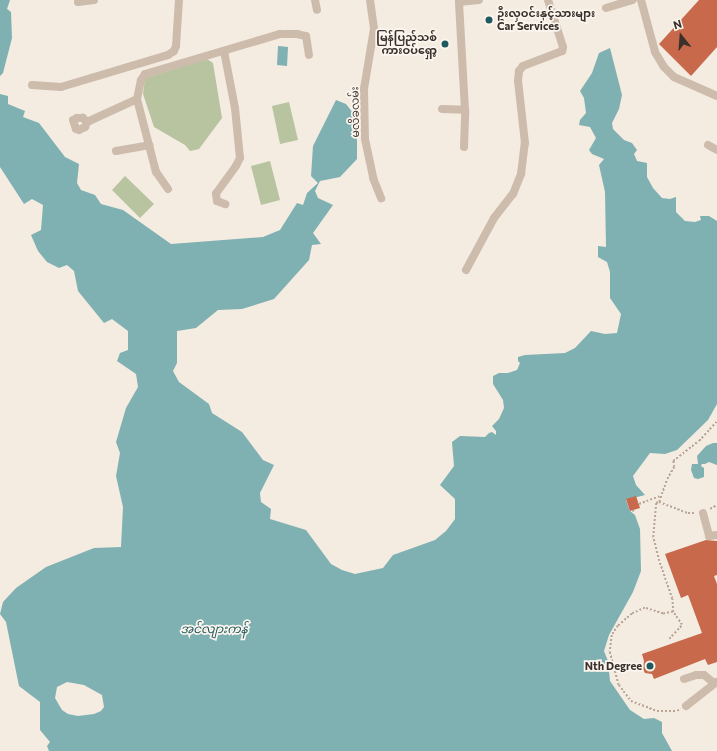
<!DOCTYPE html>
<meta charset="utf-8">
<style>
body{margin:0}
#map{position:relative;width:717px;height:751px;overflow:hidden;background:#f4ebe1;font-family:Commissioner,"Noto Sans Myanmar",sans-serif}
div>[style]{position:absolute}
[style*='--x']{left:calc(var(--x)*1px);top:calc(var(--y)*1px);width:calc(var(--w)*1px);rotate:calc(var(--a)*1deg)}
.green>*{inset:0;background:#b8c4a0}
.water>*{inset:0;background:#7fb0b2}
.building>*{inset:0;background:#c8694b}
.path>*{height:1.5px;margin-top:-0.75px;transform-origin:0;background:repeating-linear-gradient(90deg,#b9a596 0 2px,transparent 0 4px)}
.minor>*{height:8px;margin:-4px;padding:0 4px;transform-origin:4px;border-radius:4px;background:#cdbbac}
.dots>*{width:11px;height:11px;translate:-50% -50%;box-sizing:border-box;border:2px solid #fbf5ee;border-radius:50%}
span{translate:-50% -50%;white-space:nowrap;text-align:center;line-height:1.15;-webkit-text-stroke:3.5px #fbf5ee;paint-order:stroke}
.poi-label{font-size:11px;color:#3b302b;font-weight:700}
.left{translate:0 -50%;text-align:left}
.right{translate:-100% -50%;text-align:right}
.street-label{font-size:11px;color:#3b302b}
.water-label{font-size:12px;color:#1f5a5e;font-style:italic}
.north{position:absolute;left:661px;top:16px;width:40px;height:40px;-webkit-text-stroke:3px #fbf5ee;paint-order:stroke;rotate:343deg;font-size:11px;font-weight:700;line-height:16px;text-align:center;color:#3b302b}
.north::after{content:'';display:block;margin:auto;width:14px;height:18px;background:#3b302b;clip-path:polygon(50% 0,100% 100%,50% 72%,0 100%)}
</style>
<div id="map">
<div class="green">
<div style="clip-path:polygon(207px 59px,213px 63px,222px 118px,199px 149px,190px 151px,185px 145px,154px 127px,143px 94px,145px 78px)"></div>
<div style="clip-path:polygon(289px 102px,298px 140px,280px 144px,272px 106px)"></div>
<div style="clip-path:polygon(270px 161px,280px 200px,261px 205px,251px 166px)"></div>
<div style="clip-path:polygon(125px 176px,154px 204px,140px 218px,112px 190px)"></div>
</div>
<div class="water">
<div style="clip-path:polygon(0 0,10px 0,7px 9px,11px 12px,12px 38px,3px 73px,0 76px)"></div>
<div style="clip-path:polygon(278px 46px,288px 47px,287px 66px,277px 65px)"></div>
<div style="clip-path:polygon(evenodd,610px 48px,622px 95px,619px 109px,612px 123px,613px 129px,624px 140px,632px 143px,637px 150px,634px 154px,637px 161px,647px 163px,647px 177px,653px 188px,662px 198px,670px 199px,676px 197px,676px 212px,685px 221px,695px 222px,701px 220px,700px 216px,709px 216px,717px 221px,717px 404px,708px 420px,677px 450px,665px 454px,650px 453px,633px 476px,636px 485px,645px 495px,626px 500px,630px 511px,635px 515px,640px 529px,641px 571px,633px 592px,609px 635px,604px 651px,608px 661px,610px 681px,630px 710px,644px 719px,654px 718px,662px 722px,662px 733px,672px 751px,49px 751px,47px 746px,50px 742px,40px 730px,40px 702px,19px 686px,6px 622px,0 614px,3px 602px,16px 588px,46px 567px,94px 548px,121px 547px,123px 507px,116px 476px,120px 453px,116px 442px,126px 408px,138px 387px,136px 374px,117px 361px,120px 353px,128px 350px,128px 331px,112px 319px,104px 323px,78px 291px,74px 271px,67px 265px,59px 268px,47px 262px,38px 251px,31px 235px,41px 230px,43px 205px,32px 199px,24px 204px,0 167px,0 94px,8px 96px,8px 104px,25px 111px,23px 117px,39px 123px,65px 157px,79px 164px,77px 183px,81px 190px,95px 195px,101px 204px,123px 210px,171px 244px,263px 237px,280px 230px,297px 203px,303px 205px,307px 193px,318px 183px,311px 176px,313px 146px,336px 100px,346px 104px,357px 118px,357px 159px,340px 177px,320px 181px,315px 191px,318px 198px,333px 205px,313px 233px,321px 244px,312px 245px,309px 260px,274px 299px,242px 309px,218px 310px,196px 328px,177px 331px,177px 363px,173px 371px,179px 382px,209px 404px,212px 413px,242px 432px,263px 460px,274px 465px,260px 493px,261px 502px,271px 509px,270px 519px,306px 530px,331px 564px,342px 570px,355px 574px,383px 568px,393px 555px,435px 540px,446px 531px,455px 519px,455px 499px,440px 485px,454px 466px,452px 442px,460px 436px,485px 437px,489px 433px,492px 432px,496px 435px,496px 431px,492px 426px,499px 419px,504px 408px,503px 400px,493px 384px,493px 376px,499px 373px,508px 373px,517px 370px,520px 363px,518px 361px,518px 357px,525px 355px,565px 353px,575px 348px,591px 331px,605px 334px,617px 333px,621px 314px,610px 298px,610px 272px,607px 262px,598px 257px,598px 246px,606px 247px,605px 192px,599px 165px,604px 159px,592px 154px,589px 150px,596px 138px,590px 127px,579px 125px,580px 120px,586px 113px,584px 98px,580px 91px,592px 73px,599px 53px,610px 48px,67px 682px,84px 685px,102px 695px,104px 707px,101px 711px,94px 714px,78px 716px,68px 714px,62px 710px,55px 698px,57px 687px,67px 682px)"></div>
<div style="clip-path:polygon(713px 443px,717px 443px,717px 465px,709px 462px,705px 464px,702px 464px,701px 466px,704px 468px,704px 477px,698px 479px,694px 478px,691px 470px,692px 464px,698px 464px,697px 456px,706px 446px)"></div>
</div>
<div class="building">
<div style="clip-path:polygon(699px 0,717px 0,717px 47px,691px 76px,659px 44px)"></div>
<div style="clip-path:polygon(636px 496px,640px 508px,630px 511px,626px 499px)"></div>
<div style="clip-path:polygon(706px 540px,717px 541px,717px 575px,714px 576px,717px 584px,717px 662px,708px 665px,705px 659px,654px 679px,652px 674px,645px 673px,643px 669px,644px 661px,642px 654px,702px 633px,688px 595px,681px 598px,665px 554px)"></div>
</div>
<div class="path">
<div style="--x:659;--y:502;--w:24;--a:-71"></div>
<div style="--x:667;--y:479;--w:14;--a:-60"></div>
<div style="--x:674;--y:467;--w:6;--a:-99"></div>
<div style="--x:673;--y:461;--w:33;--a:-38"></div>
<div style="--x:699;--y:441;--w:27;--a:-48"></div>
<div style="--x:639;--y:504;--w:22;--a:-21"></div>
<div style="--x:710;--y:509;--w:8;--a:-30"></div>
<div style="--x:633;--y:510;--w:2;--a:63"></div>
<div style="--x:673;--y:612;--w:13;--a:-94"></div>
<div style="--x:672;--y:599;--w:40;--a:-108.9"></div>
<div style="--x:659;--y:561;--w:25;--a:-104"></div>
<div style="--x:653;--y:537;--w:34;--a:-85"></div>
<div style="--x:656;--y:503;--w:3;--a:-18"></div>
<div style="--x:659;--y:502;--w:31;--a:21"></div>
<div style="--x:688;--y:513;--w:7;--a:0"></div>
<div style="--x:669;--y:639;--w:19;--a:-47"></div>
<div style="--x:682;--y:625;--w:16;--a:-125"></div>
<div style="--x:673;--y:612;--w:10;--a:169"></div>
<div style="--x:663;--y:614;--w:19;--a:-162"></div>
<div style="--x:645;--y:608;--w:14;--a:155"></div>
<div style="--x:632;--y:614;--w:18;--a:139"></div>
<div style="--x:618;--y:626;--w:11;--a:124"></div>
<div style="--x:612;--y:635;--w:17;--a:97"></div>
<div style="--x:610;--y:652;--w:34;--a:75"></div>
<div style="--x:619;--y:685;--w:20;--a:53"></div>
<div style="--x:631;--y:701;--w:28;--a:21"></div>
<div style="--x:657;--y:711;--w:20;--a:0"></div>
<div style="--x:677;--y:711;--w:4;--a:-34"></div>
</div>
<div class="minor">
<div style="--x:315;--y:0;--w:10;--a:79"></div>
<div style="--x:370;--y:0;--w:29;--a:82"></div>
<div style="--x:374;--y:29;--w:61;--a:99.5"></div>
<div style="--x:364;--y:89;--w:50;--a:88.9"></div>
<div style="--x:365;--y:139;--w:40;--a:78"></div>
<div style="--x:373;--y:178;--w:22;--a:68"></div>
<div style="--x:641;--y:0;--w:54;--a:74.9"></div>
<div style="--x:655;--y:52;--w:17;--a:59"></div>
<div style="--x:664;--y:67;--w:14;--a:45"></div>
<div style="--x:674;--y:77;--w:47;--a:23.8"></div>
<div style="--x:78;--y:2;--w:16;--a:-7"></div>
<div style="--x:606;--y:8;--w:28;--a:-17"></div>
<div style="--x:224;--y:51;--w:58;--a:79.1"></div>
<div style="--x:235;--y:108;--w:50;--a:84.3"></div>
<div style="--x:240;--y:158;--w:9;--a:117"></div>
<div style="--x:236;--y:166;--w:34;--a:126"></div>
<div style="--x:216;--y:194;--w:7;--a:82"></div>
<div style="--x:217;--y:201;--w:9;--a:21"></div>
<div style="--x:32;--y:85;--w:29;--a:4"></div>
<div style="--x:61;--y:87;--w:112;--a:-16.7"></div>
<div style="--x:168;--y:55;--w:7;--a:-34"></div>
<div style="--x:174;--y:51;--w:5;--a:-68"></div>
<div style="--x:176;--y:46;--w:46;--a:-86.3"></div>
<div style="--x:442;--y:109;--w:23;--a:2"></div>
<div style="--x:87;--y:122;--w:6;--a:-135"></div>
<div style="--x:83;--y:118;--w:6;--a:180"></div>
<div style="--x:77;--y:118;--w:4;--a:153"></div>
<div style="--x:73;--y:120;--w:9;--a:72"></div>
<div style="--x:76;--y:129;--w:3;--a:18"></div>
<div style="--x:79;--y:130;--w:7;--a:-27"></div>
<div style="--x:85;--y:127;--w:5;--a:-68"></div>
<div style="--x:87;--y:122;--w:55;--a:-24.7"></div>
<div style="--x:708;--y:145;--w:10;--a:29"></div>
<div style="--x:464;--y:147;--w:37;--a:-88"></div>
<div style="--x:465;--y:110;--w:108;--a:-93.2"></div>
<div style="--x:459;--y:2;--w:20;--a:-6"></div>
<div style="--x:116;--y:151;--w:34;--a:-10"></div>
<div style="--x:168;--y:189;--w:21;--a:-125"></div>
<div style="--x:156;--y:172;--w:75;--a:-104.6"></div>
<div style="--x:137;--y:99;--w:19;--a:-78"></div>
<div style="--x:141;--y:80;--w:7;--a:-56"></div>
<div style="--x:145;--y:74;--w:141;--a:-16.5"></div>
<div style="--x:280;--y:34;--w:17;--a:0"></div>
<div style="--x:297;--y:34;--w:9;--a:13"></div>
<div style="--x:306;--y:36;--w:19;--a:81"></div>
<div style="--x:466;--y:270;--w:59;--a:-61.7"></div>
<div style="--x:494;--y:218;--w:31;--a:-52"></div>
<div style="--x:513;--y:194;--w:22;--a:-68"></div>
<div style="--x:521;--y:174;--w:31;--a:-83"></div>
<div style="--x:525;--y:143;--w:62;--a:-96.4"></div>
<div style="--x:518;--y:81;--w:10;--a:-84"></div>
<div style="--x:519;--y:71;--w:6;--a:-51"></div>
<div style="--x:523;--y:66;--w:42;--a:-21"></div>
<div style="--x:562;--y:51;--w:4;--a:-76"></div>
<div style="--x:563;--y:47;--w:49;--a:-107.7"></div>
<div style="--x:703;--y:513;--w:24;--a:75"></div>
<div style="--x:709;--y:536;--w:8;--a:-7"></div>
<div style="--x:684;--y:679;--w:13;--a:-18"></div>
<div style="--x:696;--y:675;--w:8;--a:0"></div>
<div style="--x:704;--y:675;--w:13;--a:39"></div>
<div style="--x:686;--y:706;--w:39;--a:-38"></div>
</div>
<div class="dots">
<div style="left:489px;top:20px;background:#1f5a5e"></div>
<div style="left:445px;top:44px;background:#1f5a5e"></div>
<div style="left:650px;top:666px;background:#1f5a5e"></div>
</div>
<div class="poi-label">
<span class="left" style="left:497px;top:20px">ဦးလှဝင်းနှင့်သားများ<br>Car Services</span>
<span class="right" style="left:437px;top:44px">မြန်ပြည်သစ်<br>ကားဝပ်ရှော့</span>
<span class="right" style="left:642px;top:666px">Nth Degree</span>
</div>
<div class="street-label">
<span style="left:355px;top:112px;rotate:-91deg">မလိခလမ်း</span>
</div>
<div class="water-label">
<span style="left:214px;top:629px">အင်လျားကန်</span>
</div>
<div class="north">N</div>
</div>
